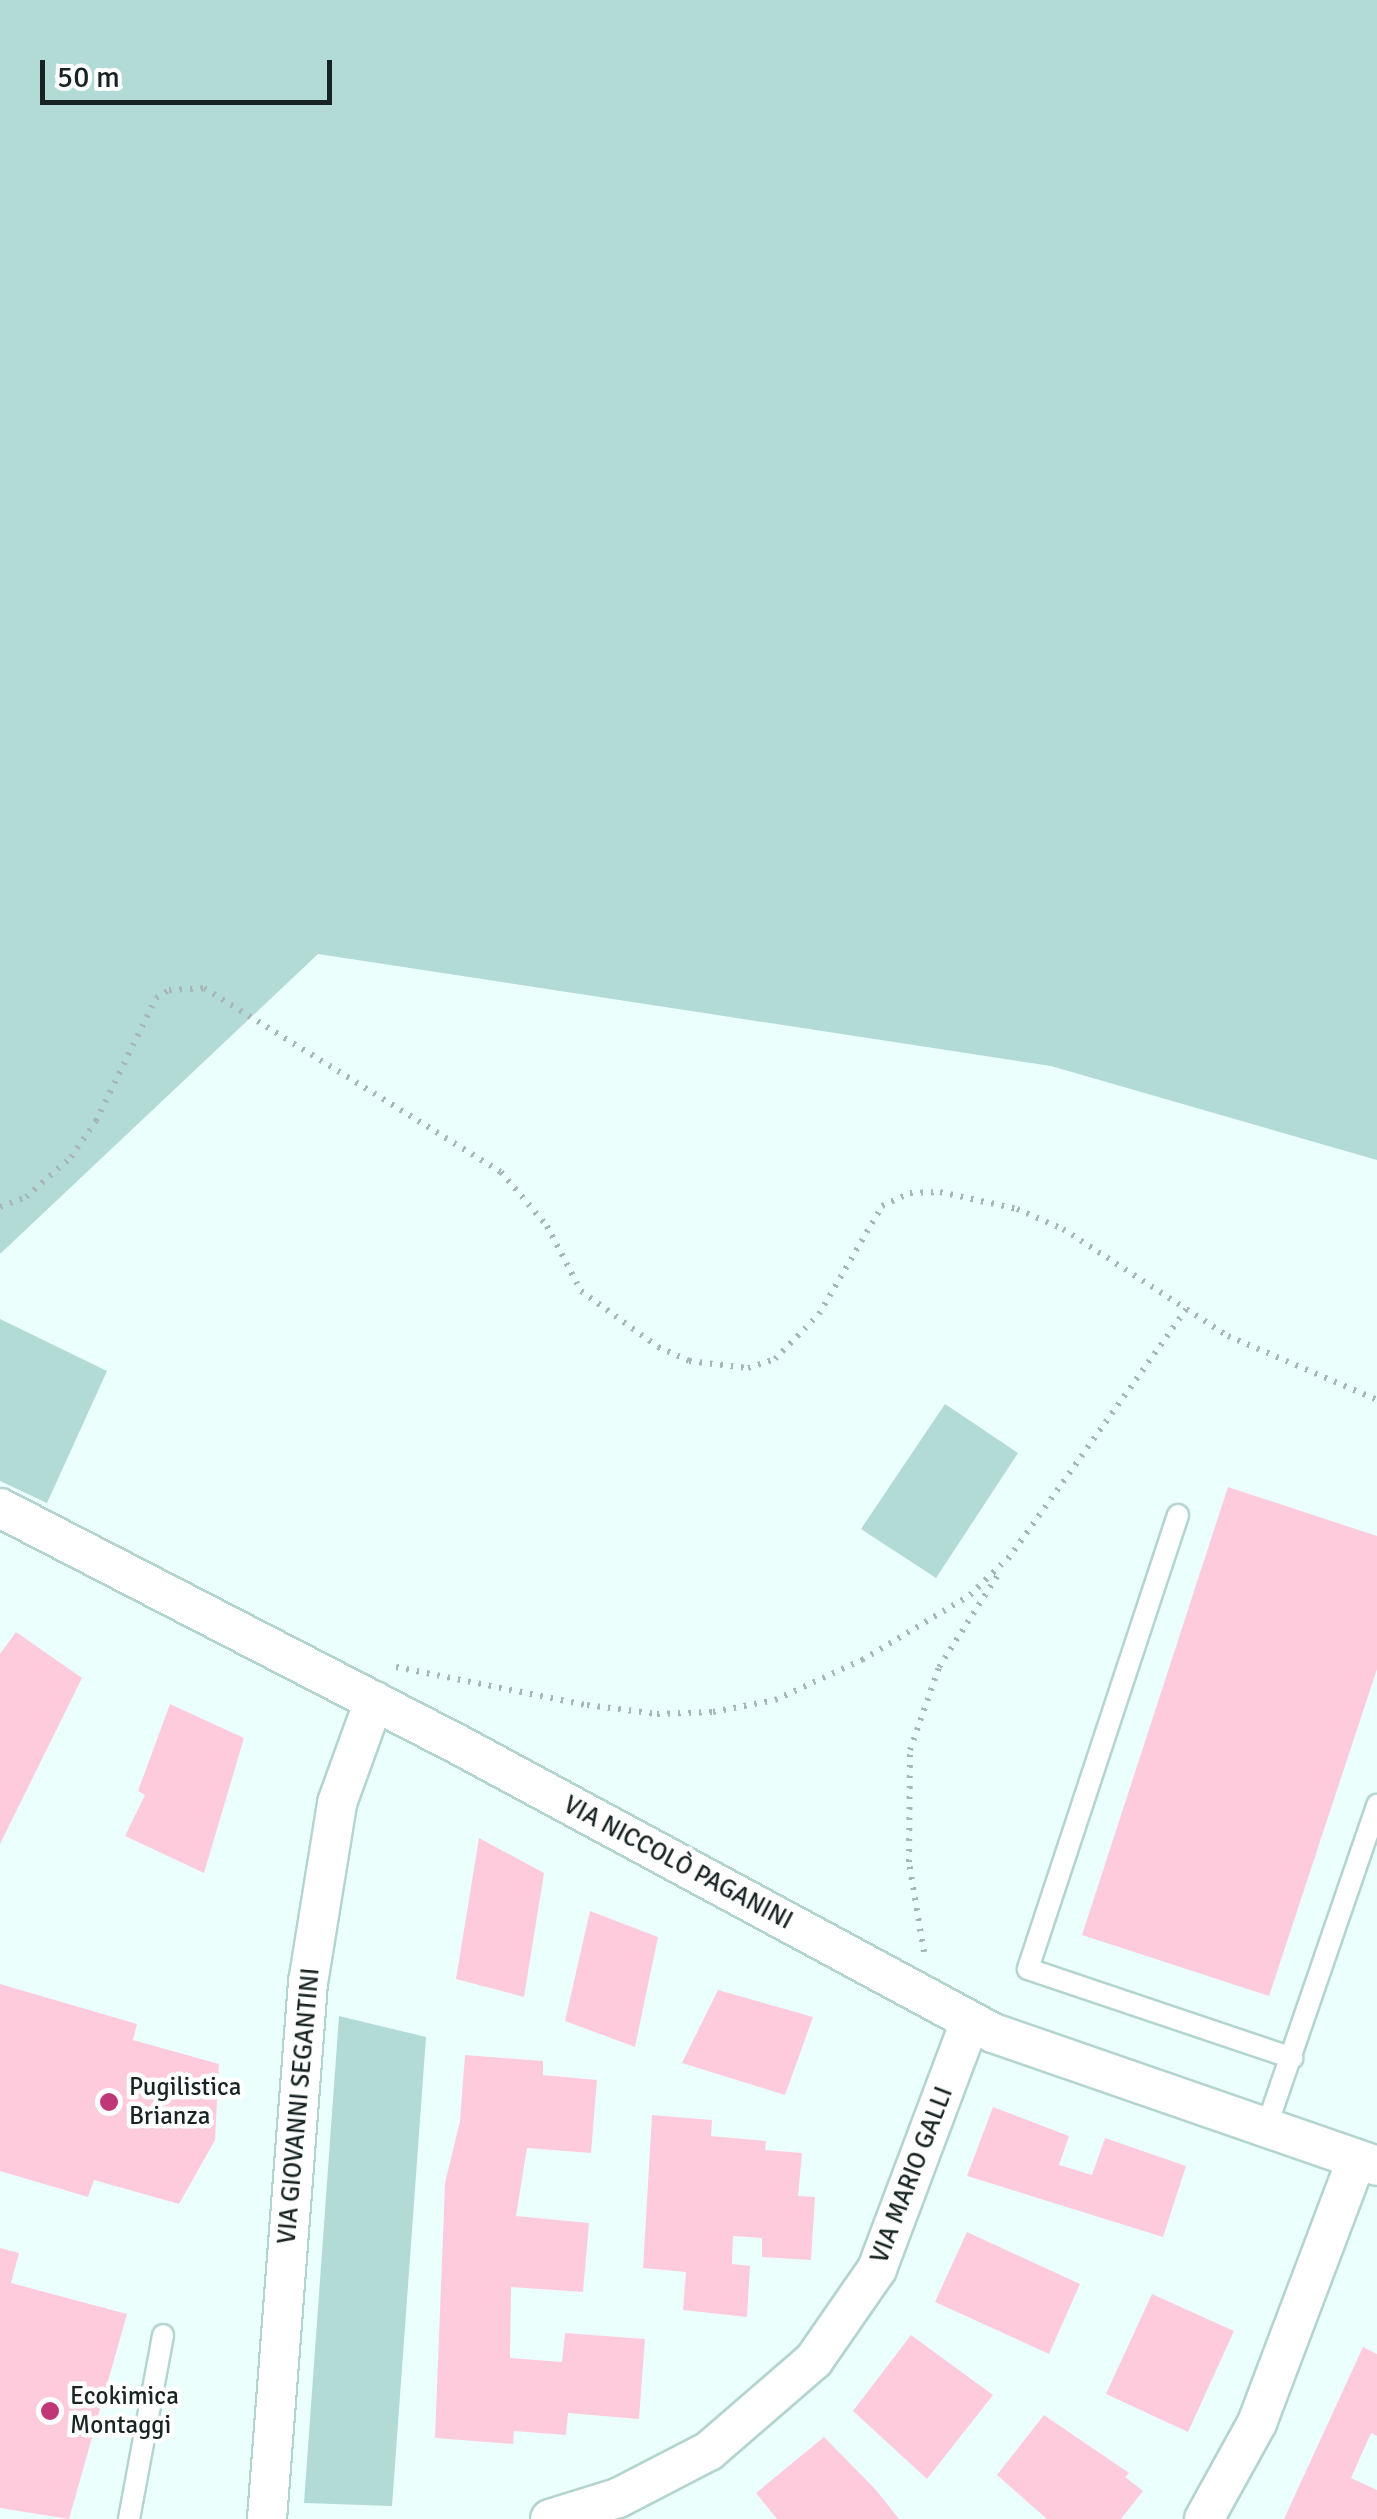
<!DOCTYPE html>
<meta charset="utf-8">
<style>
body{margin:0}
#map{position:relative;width:1377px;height:2519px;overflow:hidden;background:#ebfffc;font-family:Signika,sans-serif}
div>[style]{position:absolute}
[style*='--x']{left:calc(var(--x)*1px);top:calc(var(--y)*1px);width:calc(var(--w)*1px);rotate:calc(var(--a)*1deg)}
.green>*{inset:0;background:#b2dbd6}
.building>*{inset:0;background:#fecbdc}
.path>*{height:6px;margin-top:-3px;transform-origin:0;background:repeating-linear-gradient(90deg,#a6b7b5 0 2.5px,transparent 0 10.5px)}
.roads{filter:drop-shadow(2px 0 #b4d4d0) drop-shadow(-2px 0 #b4d4d0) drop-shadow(0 2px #b4d4d0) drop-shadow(0 -2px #b4d4d0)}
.lane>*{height:20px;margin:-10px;padding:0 10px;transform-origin:10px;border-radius:10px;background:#fff}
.street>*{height:38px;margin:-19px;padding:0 19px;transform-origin:19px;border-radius:19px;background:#fff}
.dots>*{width:28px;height:28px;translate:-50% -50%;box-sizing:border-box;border:5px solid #fff;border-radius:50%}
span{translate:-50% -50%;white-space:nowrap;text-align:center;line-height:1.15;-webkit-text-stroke:9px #fff;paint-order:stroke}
.street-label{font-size:25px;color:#182423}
.poi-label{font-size:25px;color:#182423}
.left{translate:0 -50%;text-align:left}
.scale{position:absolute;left:40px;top:60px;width:292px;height:45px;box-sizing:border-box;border:5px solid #182423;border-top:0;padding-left:12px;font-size:30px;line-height:35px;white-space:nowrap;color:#182423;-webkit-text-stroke:8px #fff;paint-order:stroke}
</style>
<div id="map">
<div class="green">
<div style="clip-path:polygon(0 0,1377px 0,1377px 1160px,1051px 1066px,318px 954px,0 1254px)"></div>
<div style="clip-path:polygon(0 1319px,107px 1371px,47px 1503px,0 1481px)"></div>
<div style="clip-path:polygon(945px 1404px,1018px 1453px,936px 1578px,861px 1529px)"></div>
<div style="clip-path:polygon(339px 2016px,426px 2037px,392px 2506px,304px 2503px)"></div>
</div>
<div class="building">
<div style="clip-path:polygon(1228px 1487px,1377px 1536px,1377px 1669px,1269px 1996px,1082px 1935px)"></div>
<div style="clip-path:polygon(16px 1632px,82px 1678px,0 1844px,0 1654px)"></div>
<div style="clip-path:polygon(170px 1704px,244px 1738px,204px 1873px,125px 1836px,145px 1795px,138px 1791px)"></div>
<div style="clip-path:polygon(479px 1838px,544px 1873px,524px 1997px,456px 1979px)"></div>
<div style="clip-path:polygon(590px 1911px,658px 1937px,635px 2047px,565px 2021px)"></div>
<div style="clip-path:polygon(0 1984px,137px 2024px,133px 2040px,219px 2064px,215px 2140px,179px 2204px,94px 2180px,88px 2197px,0 2171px)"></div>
<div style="clip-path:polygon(718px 1990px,813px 2017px,785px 2095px,682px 2063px)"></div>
<div style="clip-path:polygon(465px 2055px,543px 2061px,543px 2075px,597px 2080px,591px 2153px,527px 2148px,516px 2216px,589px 2223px,583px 2292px,511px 2287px,510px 2358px,562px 2362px,565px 2333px,645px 2339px,639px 2419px,568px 2413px,566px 2435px,514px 2431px,513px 2444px,435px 2438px,445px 2183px,460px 2121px)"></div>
<div style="clip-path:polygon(993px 2107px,1069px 2136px,1059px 2165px,1092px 2175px,1105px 2138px,1186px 2166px,1163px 2237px,967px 2176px)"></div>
<div style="clip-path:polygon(652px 2115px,712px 2120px,711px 2136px,766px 2141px,765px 2150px,802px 2153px,798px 2196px,815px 2197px,811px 2260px,762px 2257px,762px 2238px,733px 2236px,732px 2264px,750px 2266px,747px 2317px,683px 2310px,686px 2272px,643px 2268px)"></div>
<div style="clip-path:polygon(967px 2232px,1080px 2284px,1049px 2354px,935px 2302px)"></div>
<div style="clip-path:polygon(0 2248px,19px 2253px,11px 2283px,127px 2314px,69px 2519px,0 2508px)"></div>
<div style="clip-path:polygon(1152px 2294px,1234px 2331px,1188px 2432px,1106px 2394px)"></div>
<div style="clip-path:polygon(911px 2335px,993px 2395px,927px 2479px,853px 2411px)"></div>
<div style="clip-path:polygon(1363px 2347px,1377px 2354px,1377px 2436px,1371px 2433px,1351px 2478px,1377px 2490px,1377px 2519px,1284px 2519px)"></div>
<div style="clip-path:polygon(1044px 2415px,1129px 2473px,1125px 2477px,1143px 2491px,1121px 2519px,1047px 2519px,997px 2475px)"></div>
<div style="clip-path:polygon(824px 2437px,876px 2490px,899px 2519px,777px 2519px,756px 2493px)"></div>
</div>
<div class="path">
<div style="--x:0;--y:1207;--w:28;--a:-21"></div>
<div style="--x:26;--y:1197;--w:60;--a:-41.6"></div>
<div style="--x:71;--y:1157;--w:44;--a:-55.2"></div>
<div style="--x:96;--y:1121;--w:137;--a:-64"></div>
<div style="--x:156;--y:998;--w:15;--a:-32"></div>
<div style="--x:169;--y:990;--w:35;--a:-3"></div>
<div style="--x:204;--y:988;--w:349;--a:31.8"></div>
<div style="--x:501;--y:1172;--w:71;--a:49.6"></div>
<div style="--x:547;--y:1226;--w:73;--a:62.4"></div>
<div style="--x:581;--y:1291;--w:95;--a:36"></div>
<div style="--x:658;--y:1347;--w:34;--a:24"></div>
<div style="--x:689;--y:1361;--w:59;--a:6.8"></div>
<div style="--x:748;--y:1368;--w:28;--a:-18"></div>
<div style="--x:775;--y:1359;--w:63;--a:-45.6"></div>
<div style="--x:819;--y:1314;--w:125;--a:-59.7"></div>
<div style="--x:882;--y:1206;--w:31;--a:-25"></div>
<div style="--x:910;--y:1193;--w:30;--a:-2"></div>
<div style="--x:940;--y:1192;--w:79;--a:12.4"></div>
<div style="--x:1017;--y:1209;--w:50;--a:23.5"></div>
<div style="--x:1063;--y:1229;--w:197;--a:33"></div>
<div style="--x:1228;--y:1336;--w:162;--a:23.2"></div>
<div style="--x:1008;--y:1559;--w:308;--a:-54.5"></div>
<div style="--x:396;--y:1667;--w:195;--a:11.3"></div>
<div style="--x:587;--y:1705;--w:71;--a:7.3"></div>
<div style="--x:657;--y:1714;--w:56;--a:-2"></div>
<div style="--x:713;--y:1712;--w:63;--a:-11"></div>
<div style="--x:775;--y:1700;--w:96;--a:-24.7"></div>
<div style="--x:862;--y:1660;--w:126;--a:-31"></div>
<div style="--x:970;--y:1595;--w:56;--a:-44.3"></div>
<div style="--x:924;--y:1952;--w:91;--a:-99.5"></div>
<div style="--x:909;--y:1862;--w:112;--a:-89.5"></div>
<div style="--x:910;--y:1750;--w:88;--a:-70.7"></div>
<div style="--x:939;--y:1667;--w:115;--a:-57.4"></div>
</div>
<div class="roads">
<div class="lane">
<div style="--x:1178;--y:1515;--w:478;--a:108.3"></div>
<div style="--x:1028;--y:1969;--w:279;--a:18.6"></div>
<div style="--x:1266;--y:2128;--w:342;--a:-71"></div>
<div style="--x:129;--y:2519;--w:187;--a:-79.5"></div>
</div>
<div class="street">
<div style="--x:0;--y:1508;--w:517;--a:27.31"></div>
<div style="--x:459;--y:1745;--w:607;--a:28.34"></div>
<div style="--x:993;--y:2033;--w:406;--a:19.1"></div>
<div style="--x:267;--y:2519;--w:538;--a:-85.63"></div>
<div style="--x:308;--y:1983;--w:182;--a:-80.8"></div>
<div style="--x:337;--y:1803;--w:109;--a:-70.1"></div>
<div style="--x:550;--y:2519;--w:71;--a:-17.2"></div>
<div style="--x:618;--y:2498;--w:102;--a:-27.3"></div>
<div style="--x:709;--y:2451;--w:139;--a:-40.9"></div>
<div style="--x:814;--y:2360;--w:111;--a:-55.3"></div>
<div style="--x:877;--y:2269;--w:264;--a:-69.4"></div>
<div style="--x:1204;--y:2519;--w:110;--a:-61.1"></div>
<div style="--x:1257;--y:2423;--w:282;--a:-69.3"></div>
</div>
</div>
<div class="dots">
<div style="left:109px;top:2102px;background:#bf3776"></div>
<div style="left:50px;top:2411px;background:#bf3776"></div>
</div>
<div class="street-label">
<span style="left:678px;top:1863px;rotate:28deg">VIA NICCOLÒ PAGANINI</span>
<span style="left:299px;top:2106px;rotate:-85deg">VIA GIOVANNI SEGANTINI</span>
<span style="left:912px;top:2175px;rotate:-69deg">VIA MARIO GALLI</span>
</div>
<div class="poi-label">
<span class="left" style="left:129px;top:2102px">Pugilistica<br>Brianza</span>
<span class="left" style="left:70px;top:2411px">Ecokimica<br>Montaggi</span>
</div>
<div class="scale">50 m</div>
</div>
